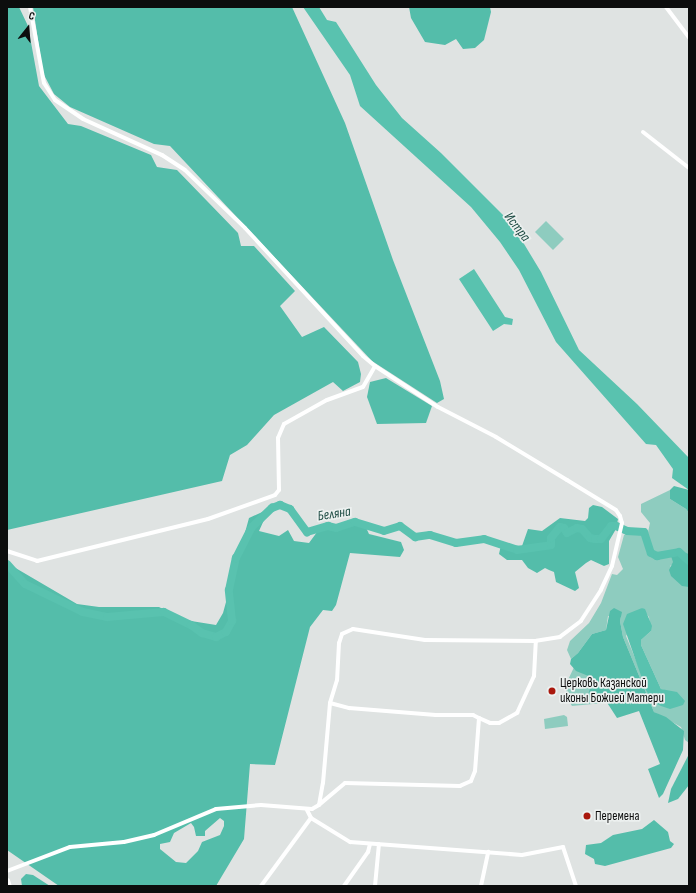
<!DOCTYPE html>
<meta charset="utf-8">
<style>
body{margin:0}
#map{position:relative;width:696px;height:893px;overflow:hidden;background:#dfe3e2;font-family:"Sofia Sans Condensed",sans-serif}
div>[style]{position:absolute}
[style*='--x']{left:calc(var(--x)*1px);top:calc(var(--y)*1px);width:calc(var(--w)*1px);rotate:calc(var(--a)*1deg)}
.green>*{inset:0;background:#8eccbf}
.forest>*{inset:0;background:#54bdaa}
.water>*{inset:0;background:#59c2af}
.river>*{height:8px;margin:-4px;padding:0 4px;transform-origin:4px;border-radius:4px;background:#59c2af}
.minor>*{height:4px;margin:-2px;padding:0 2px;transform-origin:2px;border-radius:2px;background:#fff}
.tertiary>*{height:5px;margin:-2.5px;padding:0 2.5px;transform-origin:2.5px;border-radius:2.5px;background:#fff}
.dots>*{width:11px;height:11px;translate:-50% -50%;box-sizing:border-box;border:2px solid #ecf0ef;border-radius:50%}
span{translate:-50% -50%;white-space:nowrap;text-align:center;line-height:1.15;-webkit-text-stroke:3.5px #ecf0ef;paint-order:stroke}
.poi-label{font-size:13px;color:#0c0d0d}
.left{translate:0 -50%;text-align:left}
.water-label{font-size:14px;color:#1d4b43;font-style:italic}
.frame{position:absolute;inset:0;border:8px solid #0c0d0d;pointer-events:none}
.north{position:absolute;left:8px;top:8px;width:40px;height:40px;-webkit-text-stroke:3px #ecf0ef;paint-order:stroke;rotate:17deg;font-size:11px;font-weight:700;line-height:16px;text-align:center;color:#0c0d0d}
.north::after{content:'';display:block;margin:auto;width:14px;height:18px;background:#0c0d0d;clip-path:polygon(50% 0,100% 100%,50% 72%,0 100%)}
</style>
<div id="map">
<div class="green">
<div style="clip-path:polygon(546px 221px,564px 239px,553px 250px,535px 232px)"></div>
<div style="clip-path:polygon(evenodd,670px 490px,670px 499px,686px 509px,689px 513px,689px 554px,670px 566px,689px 587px,689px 743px,685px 740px,681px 727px,654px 712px,623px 637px,620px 621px,621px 616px,608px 616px,606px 630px,592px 634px,578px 653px,571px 659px,567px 650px,570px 641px,589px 623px,601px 603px,612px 574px,617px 575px,623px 569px,618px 557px,624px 535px,644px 535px,648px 532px,650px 523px,641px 512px,641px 504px,670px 490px,642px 608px,649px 617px,651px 631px,641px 640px,641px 645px,661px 689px,673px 693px,653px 702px,626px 636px,642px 608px)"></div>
<div style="clip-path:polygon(577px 661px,615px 699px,602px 700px,603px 703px,572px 706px,566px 697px,566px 684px)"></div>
<div style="clip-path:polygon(564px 715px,567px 717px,568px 726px,545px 729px,544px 719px)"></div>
</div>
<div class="forest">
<div style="clip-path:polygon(7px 7px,19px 7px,28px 26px,39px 86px,68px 124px,81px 126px,151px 155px,157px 167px,177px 170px,238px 233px,241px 246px,254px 246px,295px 291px,280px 306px,302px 337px,324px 327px,358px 362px,361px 374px,360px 382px,343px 391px,333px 382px,274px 415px,247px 445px,230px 455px,222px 481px,7px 530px)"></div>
<div style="clip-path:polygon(33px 7px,292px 7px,345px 123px,393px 260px,440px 381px,444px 399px,437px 403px,372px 361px,170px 146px,154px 144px,70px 107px,54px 94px,43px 73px)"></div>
<div style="clip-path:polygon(409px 7px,490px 7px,491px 12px,484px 40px,475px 48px,463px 49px,456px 39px,445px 45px,425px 42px,411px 18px)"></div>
<div style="clip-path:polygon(386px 378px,432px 406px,426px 423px,377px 424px,367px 397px,370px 382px)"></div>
<div style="clip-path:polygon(674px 486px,689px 490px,689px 513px,686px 509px,670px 499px,670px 490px)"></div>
<div style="clip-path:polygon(593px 505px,602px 507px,618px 519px,616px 529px,609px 541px,609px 564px,604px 566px,591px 560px,586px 563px,575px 572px,579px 588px,575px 591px,556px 582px,554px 572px,549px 570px,545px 568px,537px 573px,528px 568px,522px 560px,507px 560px,499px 554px,501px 545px,522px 546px,528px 529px,542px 531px,560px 518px,585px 521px,588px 518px,589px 508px)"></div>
<div style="clip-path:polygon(evenodd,269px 509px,259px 531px,279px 536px,288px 530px,294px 541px,309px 543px,320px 528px,363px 521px,369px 534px,401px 542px,404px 550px,400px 557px,350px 553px,336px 605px,332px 611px,323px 610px,310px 627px,275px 765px,250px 764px,244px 839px,216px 886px,59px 886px,7px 850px,7px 563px,77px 604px,99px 607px,159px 607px,185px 620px,216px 625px,223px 613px,249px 518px,269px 509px,220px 818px,224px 821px,224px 826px,220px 835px,202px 842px,198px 851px,186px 863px,176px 862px,160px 849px,160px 844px,170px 842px,174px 833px,191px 823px,194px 827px,196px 836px,205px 836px,205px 831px,220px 818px)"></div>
<div style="clip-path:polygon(673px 550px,689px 554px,689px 587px,682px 586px,671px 576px,669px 570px,673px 562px,670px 553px)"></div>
<div style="clip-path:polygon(614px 608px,622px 612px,620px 621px,623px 637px,654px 712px,666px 717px,684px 731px,683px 750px,663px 794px,659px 798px,648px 769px,660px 764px,639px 711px,617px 718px,606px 701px,591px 699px,588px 695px,592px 682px,591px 677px,576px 671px,570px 664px,571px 659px,578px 653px,592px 634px,606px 630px,610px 611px)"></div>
<div style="clip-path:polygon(689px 754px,689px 785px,678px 799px,668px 803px,671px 789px)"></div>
<div style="clip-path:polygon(654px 820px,668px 832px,670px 841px,674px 844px,671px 848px,605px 866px,595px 864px,594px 859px,585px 854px,586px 845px,601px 843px,613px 835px,642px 829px)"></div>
<div style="clip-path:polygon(26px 874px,33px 875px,50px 886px,22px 886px,21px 879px)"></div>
</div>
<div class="water">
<div style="clip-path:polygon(303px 7px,319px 7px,327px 20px,336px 22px,376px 85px,402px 118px,441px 153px,512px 224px,541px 272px,579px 350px,637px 404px,689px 458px,689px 490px,672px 478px,673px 469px,656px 445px,646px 444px,556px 342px,519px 270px,500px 242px,471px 207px,360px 106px,350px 75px)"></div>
<div style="clip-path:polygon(474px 269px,505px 317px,513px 319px,512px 325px,504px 324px,493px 331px,459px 279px)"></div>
<div style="clip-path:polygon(642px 608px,645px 609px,652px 626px,651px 631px,641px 640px,641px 645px,661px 689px,677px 692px,685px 701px,683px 705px,670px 709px,661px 706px,653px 702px,646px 690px,623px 624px,627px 614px)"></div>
</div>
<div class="river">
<div style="--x:7;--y:564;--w:27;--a:48"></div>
<div style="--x:25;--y:584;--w:64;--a:25.8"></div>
<div style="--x:83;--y:612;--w:25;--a:12"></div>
<div style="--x:107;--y:617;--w:57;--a:-5"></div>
<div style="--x:164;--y:612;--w:30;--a:26"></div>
<div style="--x:191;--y:625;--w:14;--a:36"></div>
<div style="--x:202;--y:633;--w:15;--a:16"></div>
<div style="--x:216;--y:637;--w:11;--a:-27"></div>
<div style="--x:226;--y:632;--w:13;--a:-61"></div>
<div style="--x:232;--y:621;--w:31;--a:-96"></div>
<div style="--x:229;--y:590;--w:33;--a:-78"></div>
<div style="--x:236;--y:558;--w:35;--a:-63"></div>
<div style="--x:252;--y:527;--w:28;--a:-44"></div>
<div style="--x:272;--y:508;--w:9;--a:-21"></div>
<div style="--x:280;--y:505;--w:11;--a:22"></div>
<div style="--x:290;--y:509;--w:29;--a:54"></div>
<div style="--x:307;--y:532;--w:22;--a:-16"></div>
<div style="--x:328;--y:526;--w:8;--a:14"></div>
<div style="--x:336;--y:528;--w:20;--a:-18"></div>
<div style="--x:355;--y:522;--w:30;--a:17"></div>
<div style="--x:384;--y:531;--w:17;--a:-17"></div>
<div style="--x:400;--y:526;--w:19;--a:36"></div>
<div style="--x:415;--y:537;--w:15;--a:-8"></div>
<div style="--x:430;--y:535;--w:27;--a:17"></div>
<div style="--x:456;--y:543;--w:28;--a:-8"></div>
<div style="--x:484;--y:539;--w:35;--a:18"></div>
<div style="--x:517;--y:550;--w:34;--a:-8"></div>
<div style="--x:551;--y:545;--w:7;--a:-90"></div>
<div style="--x:551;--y:538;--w:14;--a:-51"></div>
<div style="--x:560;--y:527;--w:4;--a:14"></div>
<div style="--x:564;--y:528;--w:6;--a:59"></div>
<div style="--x:567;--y:533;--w:11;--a:-27"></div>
<div style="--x:577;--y:528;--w:5;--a:11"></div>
<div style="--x:582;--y:529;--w:12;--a:48"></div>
<div style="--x:590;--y:538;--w:5;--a:11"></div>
<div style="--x:595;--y:539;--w:6;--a:0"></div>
<div style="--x:601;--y:539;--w:16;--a:-52"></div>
<div style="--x:611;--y:526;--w:5;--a:0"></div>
<div style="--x:616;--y:526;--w:12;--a:24"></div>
<div style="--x:627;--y:531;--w:17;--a:3"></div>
<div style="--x:644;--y:532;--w:22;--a:72"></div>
<div style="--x:651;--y:553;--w:7;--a:27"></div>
<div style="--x:657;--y:556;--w:22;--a:-10"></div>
<div style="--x:679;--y:552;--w:13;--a:42"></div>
</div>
<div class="minor">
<div style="--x:30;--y:7;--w:77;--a:79.6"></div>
<div style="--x:44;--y:83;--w:20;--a:57"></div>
<div style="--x:55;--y:100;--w:34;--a:34"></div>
<div style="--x:83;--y:119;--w:87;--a:24.5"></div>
<div style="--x:162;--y:155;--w:27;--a:33"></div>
<div style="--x:185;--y:170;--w:83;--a:44"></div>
<div style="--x:245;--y:228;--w:174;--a:47.3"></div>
<div style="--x:363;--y:356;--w:16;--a:40"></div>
<div style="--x:375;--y:366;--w:75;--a:33.1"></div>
<div style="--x:438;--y:407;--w:65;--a:27.3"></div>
<div style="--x:496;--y:437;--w:83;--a:31.2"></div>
<div style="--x:567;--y:480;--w:57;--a:31.5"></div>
<div style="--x:616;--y:510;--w:7;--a:56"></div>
<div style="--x:620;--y:516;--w:7;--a:74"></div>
<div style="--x:622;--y:523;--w:44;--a:103.1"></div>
<div style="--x:612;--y:566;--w:26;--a:115"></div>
<div style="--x:601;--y:590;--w:37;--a:123"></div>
<div style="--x:581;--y:621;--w:26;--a:143"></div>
<div style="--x:560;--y:637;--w:24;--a:171"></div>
<div style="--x:536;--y:641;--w:111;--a:-179.5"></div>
<div style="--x:425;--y:640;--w:73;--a:-171.3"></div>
<div style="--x:353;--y:629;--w:12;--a:156"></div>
<div style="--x:342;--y:634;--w:9;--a:108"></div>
<div style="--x:339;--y:643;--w:37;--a:93"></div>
<div style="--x:337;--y:680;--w:24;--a:107"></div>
<div style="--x:330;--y:703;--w:20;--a:15"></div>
<div style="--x:349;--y:708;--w:87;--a:4.6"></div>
<div style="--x:436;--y:715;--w:37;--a:0"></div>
<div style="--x:473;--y:715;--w:7;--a:27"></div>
<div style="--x:479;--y:718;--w:53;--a:94.3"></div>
<div style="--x:475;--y:771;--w:11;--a:112"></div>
<div style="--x:471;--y:781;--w:12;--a:156"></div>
<div style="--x:460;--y:786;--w:115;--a:-178.5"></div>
<div style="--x:345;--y:783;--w:34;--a:140"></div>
<div style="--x:666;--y:7;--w:38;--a:53"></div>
<div style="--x:643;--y:132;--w:58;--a:38"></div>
<div style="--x:7;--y:551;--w:32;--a:18"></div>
<div style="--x:37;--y:561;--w:176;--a:-13.8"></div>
<div style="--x:208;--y:519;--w:71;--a:-19.7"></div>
<div style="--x:275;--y:495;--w:6;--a:-51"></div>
<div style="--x:279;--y:490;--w:52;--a:-91.1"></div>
<div style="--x:278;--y:438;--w:15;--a:-67"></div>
<div style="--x:284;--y:424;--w:49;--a:-29.2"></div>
<div style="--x:327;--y:400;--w:38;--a:-20"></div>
<div style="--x:363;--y:387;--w:24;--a:-60"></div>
<div style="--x:479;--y:718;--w:12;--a:24"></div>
<div style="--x:490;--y:723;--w:9;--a:0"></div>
<div style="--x:499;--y:723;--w:21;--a:-29"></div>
<div style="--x:517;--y:713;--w:41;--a:-65.3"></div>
<div style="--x:534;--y:676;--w:35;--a:-87"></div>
<div style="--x:307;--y:810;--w:9;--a:63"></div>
<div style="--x:311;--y:818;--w:46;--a:31.6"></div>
<div style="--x:350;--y:842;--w:172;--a:4.3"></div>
<div style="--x:522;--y:855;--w:42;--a:-11"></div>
<div style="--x:563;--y:847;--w:41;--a:71.6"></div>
<div style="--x:7;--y:871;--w:67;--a:-20.9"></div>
<div style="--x:70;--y:847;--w:54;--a:-5.3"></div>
<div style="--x:124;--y:842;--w:31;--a:-13"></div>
<div style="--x:154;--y:835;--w:67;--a:-22.8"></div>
<div style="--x:216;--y:809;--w:45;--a:-5.1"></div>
<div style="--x:261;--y:805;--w:51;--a:4.5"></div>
<div style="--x:312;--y:809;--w:8;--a:-30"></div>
<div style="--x:319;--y:805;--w:22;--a:-80"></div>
<div style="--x:323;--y:783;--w:80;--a:-85"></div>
<div style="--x:261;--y:886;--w:84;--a:-53.7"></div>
<div style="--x:344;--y:886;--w:42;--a:-54.8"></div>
<div style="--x:368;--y:852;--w:8;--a:-76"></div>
<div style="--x:375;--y:886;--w:42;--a:-84.6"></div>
<div style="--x:481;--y:886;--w:35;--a:-78"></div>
</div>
<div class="tertiary">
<div style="--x:7;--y:880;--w:6;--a:72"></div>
</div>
<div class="dots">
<div style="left:552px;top:691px;background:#a9180d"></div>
<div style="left:587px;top:816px;background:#a9180d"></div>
</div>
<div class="poi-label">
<span class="left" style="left:560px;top:691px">Церковь Казанской<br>иконы Божией Матери</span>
<span class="left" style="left:595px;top:816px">Перемена</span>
</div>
<div class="water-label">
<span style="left:517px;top:227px;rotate:52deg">Истра</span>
<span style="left:334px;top:514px;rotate:-9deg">Беляна</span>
</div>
<div class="frame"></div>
<div class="north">С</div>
</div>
